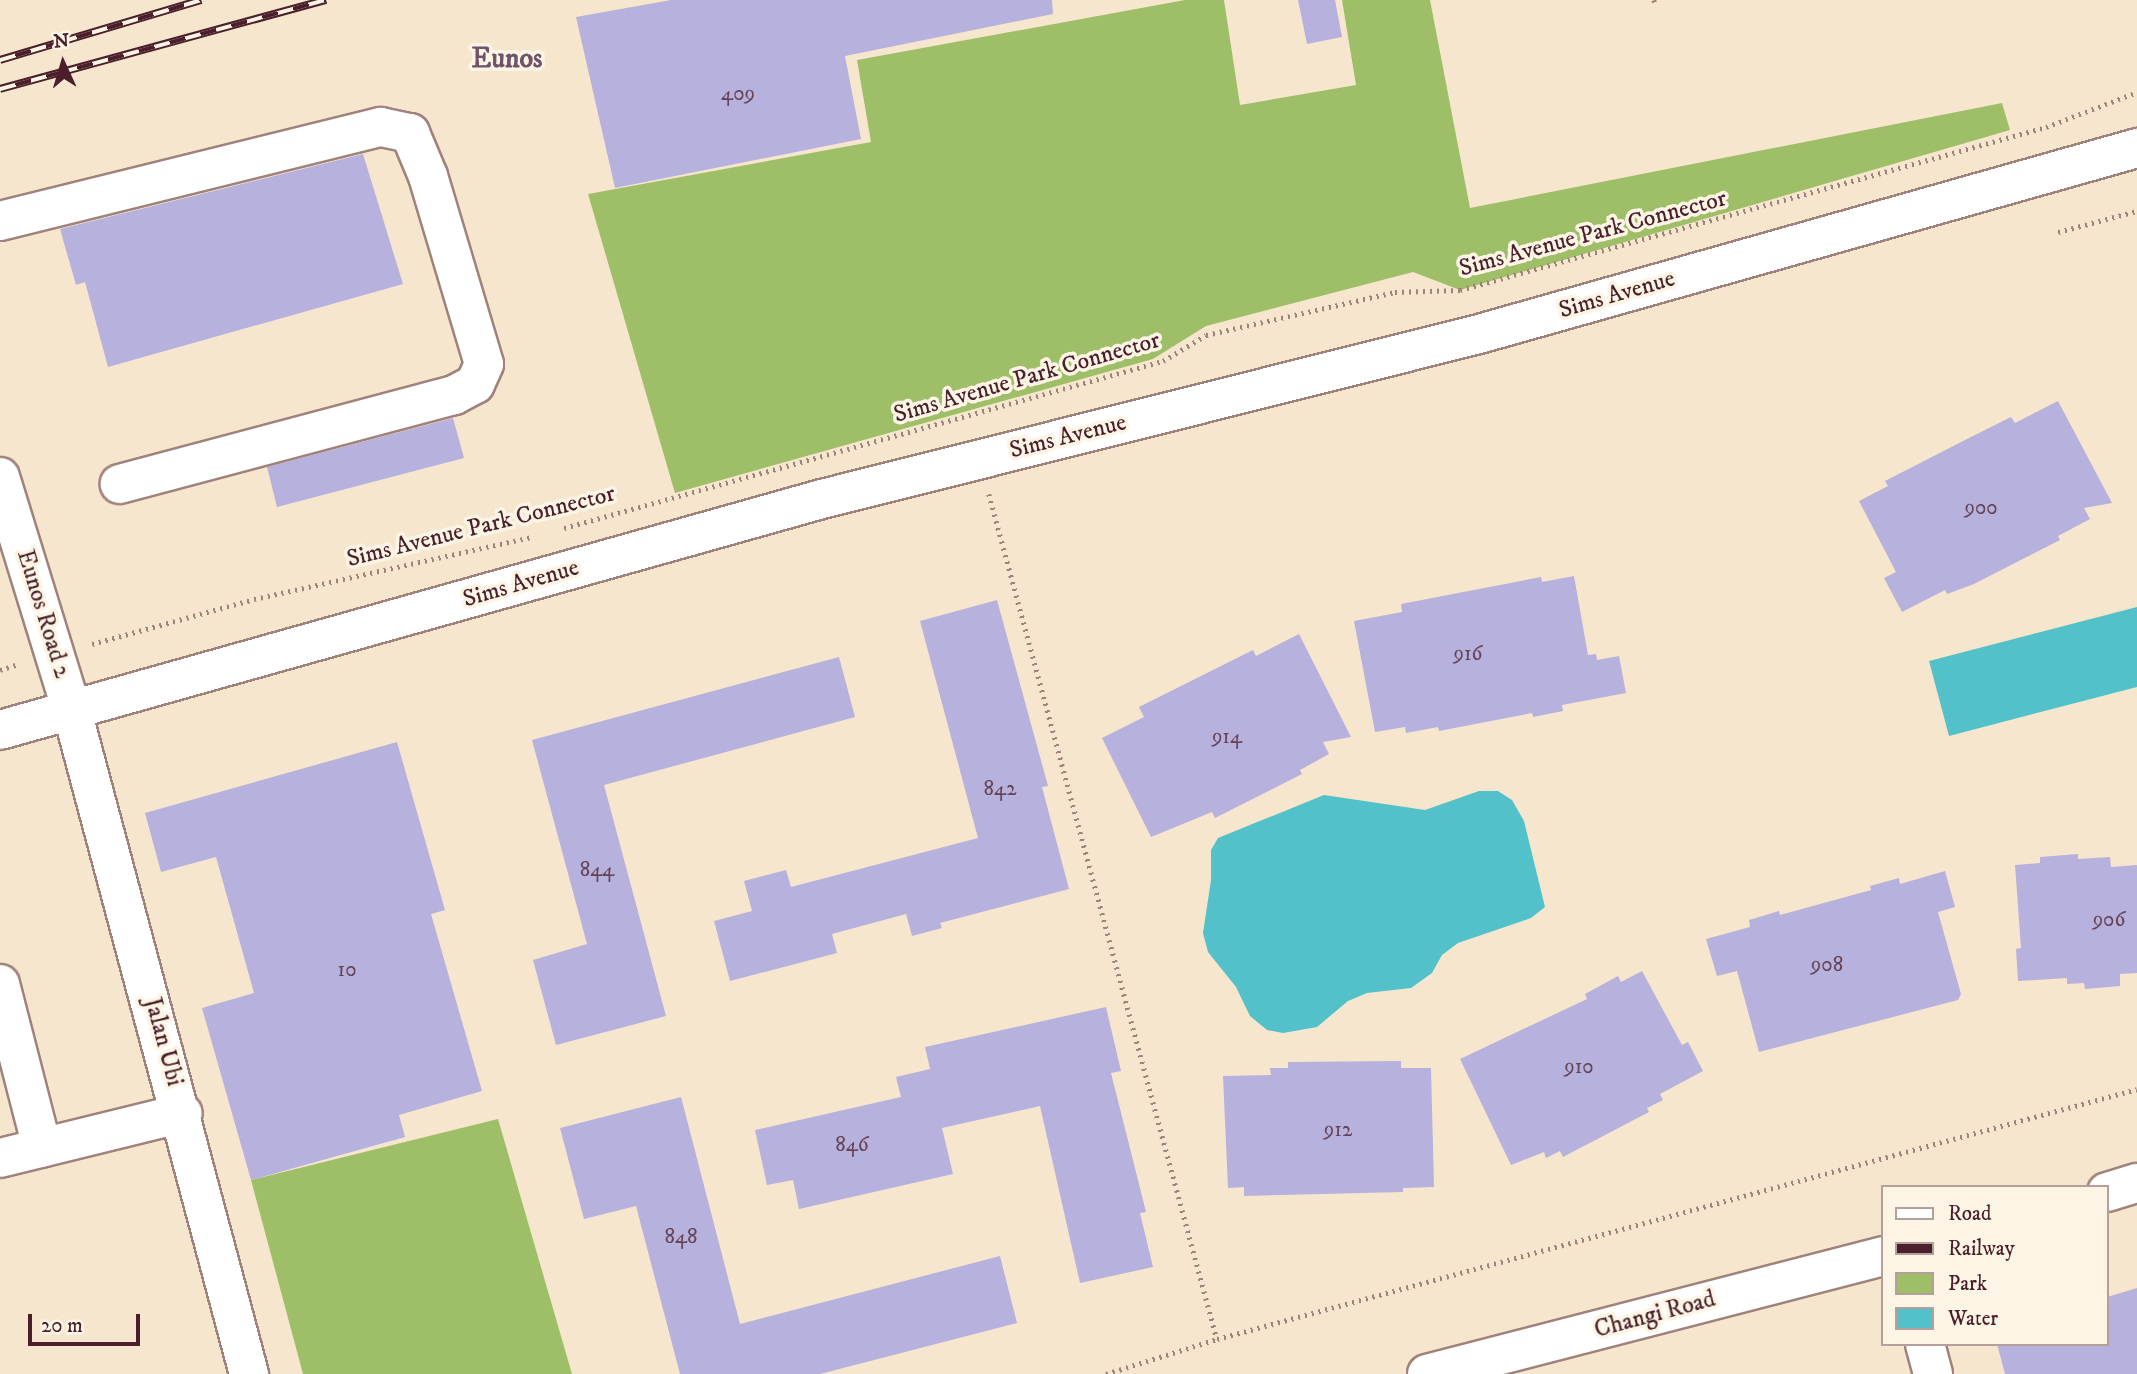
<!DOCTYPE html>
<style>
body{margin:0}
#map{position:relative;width:2137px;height:1374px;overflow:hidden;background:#f6e6cd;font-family:"IM FELL DW Pica",serif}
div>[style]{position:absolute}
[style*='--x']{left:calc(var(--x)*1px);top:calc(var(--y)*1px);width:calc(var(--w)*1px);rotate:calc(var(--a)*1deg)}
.green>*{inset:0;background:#9ebf68}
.water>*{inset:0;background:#53c1c9}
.building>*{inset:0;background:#b7b1dd}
.path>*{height:4.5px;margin-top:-2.25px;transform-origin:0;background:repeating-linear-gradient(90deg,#a0827c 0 2px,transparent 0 7px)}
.roads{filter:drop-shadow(2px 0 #a0827c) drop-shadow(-2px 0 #a0827c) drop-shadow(0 2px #a0827c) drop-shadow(0 -2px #a0827c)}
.minor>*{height:38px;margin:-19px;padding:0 19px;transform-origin:19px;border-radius:19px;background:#fff}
.major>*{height:38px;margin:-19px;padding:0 19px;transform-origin:19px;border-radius:19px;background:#fff}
.rail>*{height:8px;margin-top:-4px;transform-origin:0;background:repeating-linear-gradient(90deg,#fcf5e5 0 16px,#4a1f2b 0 32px);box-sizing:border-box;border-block:2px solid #4a1f2b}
span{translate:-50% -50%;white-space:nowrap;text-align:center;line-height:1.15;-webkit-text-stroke:7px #fcf5e5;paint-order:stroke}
.number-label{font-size:21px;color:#654458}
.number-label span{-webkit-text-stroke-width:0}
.street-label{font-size:24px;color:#4a1f2b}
.quarter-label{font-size:28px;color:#705269;font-weight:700}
.legend{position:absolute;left:1881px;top:1185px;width:228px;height:161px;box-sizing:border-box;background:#fcf5e5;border:2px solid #b59f9b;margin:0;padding:9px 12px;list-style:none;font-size:21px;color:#4a1f2b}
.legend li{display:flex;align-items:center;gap:14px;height:35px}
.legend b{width:35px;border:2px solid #b59f9b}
.north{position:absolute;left:28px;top:28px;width:70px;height:70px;-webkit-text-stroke:5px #fcf5e5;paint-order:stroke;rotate:356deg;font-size:19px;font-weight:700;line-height:28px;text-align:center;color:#4a1f2b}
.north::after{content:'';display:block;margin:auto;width:24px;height:32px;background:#4a1f2b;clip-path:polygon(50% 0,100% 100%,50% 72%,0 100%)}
.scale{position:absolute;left:28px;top:1314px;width:112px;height:32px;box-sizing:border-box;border:4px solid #4a1f2b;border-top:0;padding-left:9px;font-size:21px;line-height:24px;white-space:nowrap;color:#4a1f2b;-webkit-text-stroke:5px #fcf5e5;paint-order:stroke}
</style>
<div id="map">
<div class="green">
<div style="clip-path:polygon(1185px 0,1224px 0,1240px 105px,1356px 85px,1342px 0,1430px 0,1470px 208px,2002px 103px,2010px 130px,1460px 290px,1413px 272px,1206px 326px,1153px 359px,675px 493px,588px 194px,871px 142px,857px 60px)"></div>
<div style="clip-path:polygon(498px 1119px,572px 1374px,303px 1374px,251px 1180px)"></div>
</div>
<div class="water">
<div style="clip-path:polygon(2137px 607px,2137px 687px,1949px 736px,1929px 661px)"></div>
<div style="clip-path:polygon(1479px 791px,1498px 791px,1512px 800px,1524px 821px,1545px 907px,1531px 918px,1458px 943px,1442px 955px,1432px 973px,1411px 988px,1367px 993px,1348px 1001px,1317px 1027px,1283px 1033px,1267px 1030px,1250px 1016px,1236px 987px,1208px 952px,1203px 933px,1211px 880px,1211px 850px,1218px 838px,1324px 795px,1425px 810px)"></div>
</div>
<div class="building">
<div style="clip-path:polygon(671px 0,1052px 0,1053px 14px,845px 56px,861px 139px,615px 188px,576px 17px)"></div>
<div style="clip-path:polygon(1298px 0,1335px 0,1342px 37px,1307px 44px)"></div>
<div style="clip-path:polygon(363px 154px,403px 284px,108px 367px,85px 282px,76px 285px,60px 229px)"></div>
<div style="clip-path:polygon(2058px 401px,2112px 503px,2084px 508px,2090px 519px,2058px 536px,2060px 540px,1974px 584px,1947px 594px,1945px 590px,1902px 612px,1884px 578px,1896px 572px,1859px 501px,1888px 486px,1885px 481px,1967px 439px,2011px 417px,2015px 423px)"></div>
<div style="clip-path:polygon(453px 418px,464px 458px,277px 507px,267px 467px)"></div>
<div style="clip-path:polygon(1574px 576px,1588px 655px,1596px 654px,1597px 660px,1619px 656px,1626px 693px,1562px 705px,1563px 711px,1533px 717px,1532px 713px,1439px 731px,1438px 727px,1406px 733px,1405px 727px,1375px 732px,1354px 621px,1402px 612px,1401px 604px,1541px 577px,1542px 582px)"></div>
<div style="clip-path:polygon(997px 600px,1048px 786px,1042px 787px,1069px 889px,940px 923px,942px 928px,912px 936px,906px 914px,832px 934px,837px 953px,730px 981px,714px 921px,752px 911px,744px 881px,786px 870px,791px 887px,978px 838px,920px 621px)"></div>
<div style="clip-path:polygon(1299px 634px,1351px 737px,1323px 742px,1329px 754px,1300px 770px,1302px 774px,1215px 818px,1212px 812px,1151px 837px,1102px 738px,1144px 717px,1139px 707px,1253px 650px,1256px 656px)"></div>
<div style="clip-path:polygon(839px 657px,855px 717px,604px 785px,666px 1016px,556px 1045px,533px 960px,587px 944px,532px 740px)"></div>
<div style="clip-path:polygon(397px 742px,445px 910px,431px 914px,482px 1091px,399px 1115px,405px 1137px,251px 1180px,202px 1008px,254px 993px,216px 857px,161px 872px,145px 813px)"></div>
<div style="clip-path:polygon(2078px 854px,2078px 859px,2110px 857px,2111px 867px,2137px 865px,2137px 973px,2120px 974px,2120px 986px,2085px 989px,2084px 983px,2067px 984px,2067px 978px,2018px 981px,2016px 949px,2021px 948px,2015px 865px,2040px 863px,2040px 857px)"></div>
<div style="clip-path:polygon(1945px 871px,1955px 907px,1938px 912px,1961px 994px,1958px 1000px,1759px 1052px,1737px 971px,1717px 976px,1706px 939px,1750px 927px,1749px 920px,1779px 911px,1780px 915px,1871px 890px,1870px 886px,1899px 878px,1900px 884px)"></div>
<div style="clip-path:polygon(1642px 971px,1682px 1045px,1688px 1042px,1703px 1071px,1660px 1094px,1663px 1100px,1647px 1108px,1649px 1112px,1563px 1157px,1560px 1151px,1546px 1158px,1544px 1152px,1511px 1165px,1460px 1059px,1587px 999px,1585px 994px,1618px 976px,1621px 982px)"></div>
<div style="clip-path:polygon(1106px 1007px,1121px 1071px,1111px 1073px,1146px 1212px,1140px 1213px,1153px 1267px,1080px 1283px,1040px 1106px,942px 1128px,953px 1174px,799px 1209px,793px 1180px,767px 1185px,755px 1130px,901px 1097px,896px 1077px,930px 1069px,925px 1047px)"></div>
<div style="clip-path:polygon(1401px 1061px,1401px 1068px,1431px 1068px,1434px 1187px,1403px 1188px,1403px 1192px,1244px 1196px,1244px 1187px,1228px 1188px,1223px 1076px,1271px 1075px,1270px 1068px,1288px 1068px,1288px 1062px)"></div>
<div style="clip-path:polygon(681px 1097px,740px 1324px,1000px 1256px,1017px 1323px,820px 1374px,680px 1374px,636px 1206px,584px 1219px,560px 1128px)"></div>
<div style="clip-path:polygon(2137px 1288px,2137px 1374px,2005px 1374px,1997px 1344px,2107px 1344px,2107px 1297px)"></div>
</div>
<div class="path">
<div style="--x:1654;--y:0;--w:3;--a:72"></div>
<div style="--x:2058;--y:232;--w:82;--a:-14.9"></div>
<div style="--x:989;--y:494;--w:875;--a:74.9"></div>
<div style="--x:564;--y:528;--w:622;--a:-15.58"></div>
<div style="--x:1163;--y:361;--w:50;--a:-31.2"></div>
<div style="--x:1206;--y:335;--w:194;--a:-12.8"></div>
<div style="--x:1395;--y:292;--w:65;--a:-1.8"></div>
<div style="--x:1460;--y:290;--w:608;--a:-15.54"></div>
<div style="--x:2046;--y:127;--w:97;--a:-21"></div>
<div style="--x:92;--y:644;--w:168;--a:-15.5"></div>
<div style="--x:254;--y:599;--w:285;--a:-12.6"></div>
<div style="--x:0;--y:670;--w:20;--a:-18"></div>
<div style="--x:1106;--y:1374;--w:116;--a:-17.5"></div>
<div style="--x:1217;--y:1339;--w:953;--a:-15.2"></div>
</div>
<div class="roads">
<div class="minor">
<div style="--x:0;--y:221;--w:392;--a:-13.9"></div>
<div style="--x:381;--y:127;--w:30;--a:12"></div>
<div style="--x:410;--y:133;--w:47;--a:67.3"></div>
<div style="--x:428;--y:176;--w:196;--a:73.4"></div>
<div style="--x:484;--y:364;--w:22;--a:114"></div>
<div style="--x:475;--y:384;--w:24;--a:152"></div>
<div style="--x:454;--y:395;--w:346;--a:165.1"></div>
<div style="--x:0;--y:477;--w:245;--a:72.9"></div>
<div style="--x:72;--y:711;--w:686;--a:75.05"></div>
<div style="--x:0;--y:984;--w:169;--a:75.6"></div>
<div style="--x:0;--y:1158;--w:188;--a:-13.8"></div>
<div style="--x:1925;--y:1344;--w:31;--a:75"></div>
</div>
<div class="major">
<div style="--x:0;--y:730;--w:854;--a:-15.7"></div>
<div style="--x:822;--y:499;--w:677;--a:-14.1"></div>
<div style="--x:1479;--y:334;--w:684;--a:-15.78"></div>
<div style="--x:2107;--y:1192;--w:31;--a:-17"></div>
<div style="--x:1427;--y:1374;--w:471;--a:-14.5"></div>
</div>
</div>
<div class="rail">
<div style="--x:0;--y:60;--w:210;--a:-16.6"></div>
<div style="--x:0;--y:89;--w:338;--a:-15.3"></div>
</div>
<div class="number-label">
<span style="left:738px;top:94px">409</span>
<span style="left:1981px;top:508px">900</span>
<span style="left:1468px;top:654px">916</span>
<span style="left:1227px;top:737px">914</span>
<span style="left:1000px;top:789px">842</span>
<span style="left:597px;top:870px">844</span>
<span style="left:2109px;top:920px">906</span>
<span style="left:1827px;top:965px">908</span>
<span style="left:347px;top:970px">10</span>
<span style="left:1579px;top:1067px">910</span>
<span style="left:1338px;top:1130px">912</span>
<span style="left:852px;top:1145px">846</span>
<span style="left:681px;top:1237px">848</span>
</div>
<div class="street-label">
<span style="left:1593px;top:234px;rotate:-15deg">Sims Avenue Park Connector</span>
<span style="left:1617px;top:295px;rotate:-16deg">Sims Avenue</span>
<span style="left:1027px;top:378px;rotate:-16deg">Sims Avenue Park Connector</span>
<span style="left:1068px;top:437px;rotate:-14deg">Sims Avenue</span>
<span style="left:481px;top:527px;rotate:-14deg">Sims Avenue Park Connector</span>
<span style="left:521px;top:584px;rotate:-16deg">Sims Avenue</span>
<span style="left:43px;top:614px;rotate:73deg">Eunos Road 2</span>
<span style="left:163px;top:1042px;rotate:75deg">Jalan Ubi</span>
<span style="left:1655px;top:1315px;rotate:-15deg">Changi Road</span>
</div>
<div class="quarter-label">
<span style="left:507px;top:59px">Eunos</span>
</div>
<ul class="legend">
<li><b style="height:9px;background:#fff"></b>Road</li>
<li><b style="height:9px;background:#4a1f2b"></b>Railway</li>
<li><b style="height:19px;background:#9ebf68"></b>Park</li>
<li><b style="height:19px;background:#53c1c9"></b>Water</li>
</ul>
<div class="north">N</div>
<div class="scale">20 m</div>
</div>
